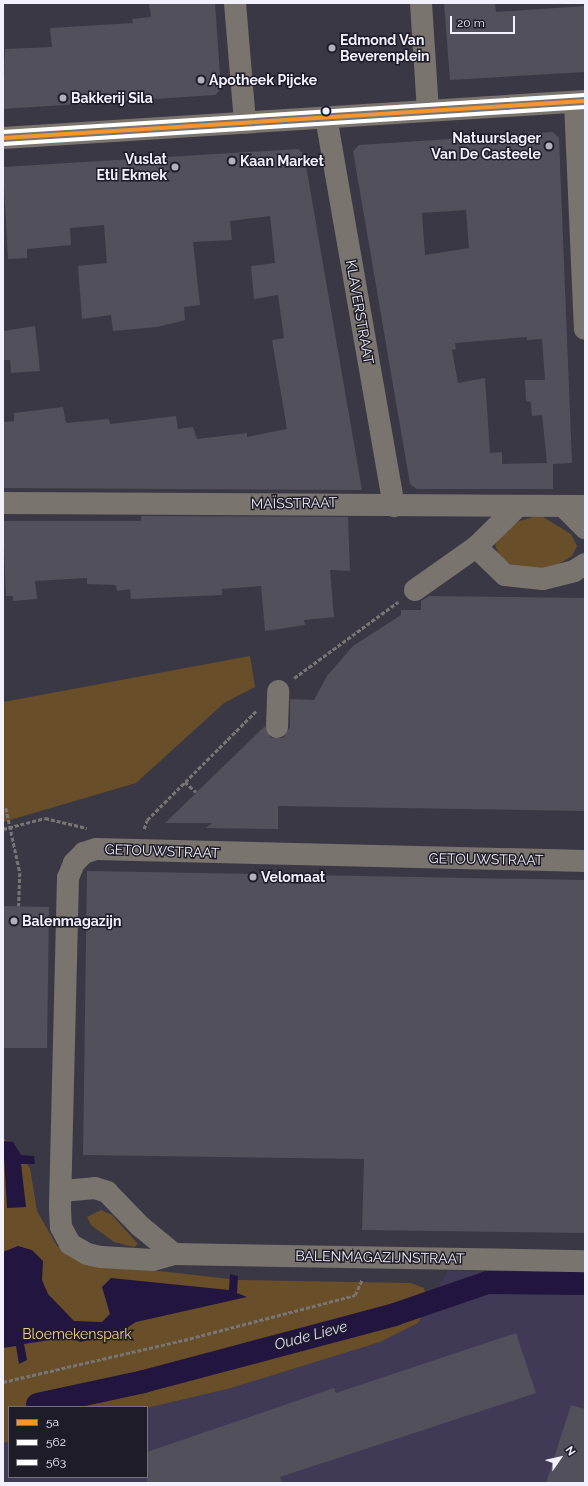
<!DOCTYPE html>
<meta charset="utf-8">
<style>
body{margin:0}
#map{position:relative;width:588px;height:1486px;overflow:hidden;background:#3a3844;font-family:Raleway,sans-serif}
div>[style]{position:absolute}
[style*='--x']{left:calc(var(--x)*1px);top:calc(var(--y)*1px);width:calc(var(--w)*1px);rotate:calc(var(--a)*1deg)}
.built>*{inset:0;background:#403a56}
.green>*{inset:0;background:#694e2a}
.water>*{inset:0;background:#22153f}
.canal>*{height:23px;margin:-11.5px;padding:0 11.5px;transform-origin:11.5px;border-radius:11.5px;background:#22153f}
.building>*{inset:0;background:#52505b}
.path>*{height:2.5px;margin-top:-1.25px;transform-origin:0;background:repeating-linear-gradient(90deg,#797575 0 4px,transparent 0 6px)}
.minor>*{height:22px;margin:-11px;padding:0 11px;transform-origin:11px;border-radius:11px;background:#7a746f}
.bus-1>*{height:4px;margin:-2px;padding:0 2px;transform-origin:2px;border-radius:2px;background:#f5952d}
.bus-2>*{height:4px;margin:-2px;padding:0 2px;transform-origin:2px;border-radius:2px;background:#fff}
.bus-3>*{height:4px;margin:-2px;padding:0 2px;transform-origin:2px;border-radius:2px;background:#fff}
.dots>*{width:11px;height:11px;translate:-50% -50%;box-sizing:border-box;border:2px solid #1e1c27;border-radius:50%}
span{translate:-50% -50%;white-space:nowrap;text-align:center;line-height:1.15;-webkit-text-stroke:3px #1e1c27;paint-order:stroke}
.poi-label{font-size:14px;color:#f2f0fd;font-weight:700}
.left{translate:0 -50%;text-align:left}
.right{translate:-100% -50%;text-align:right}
.street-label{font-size:14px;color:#f2f0fd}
.park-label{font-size:14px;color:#f7cb91}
.water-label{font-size:15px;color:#e0dafb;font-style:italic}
.frame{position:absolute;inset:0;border:4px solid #f2f0fd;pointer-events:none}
.legend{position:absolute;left:8px;top:1406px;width:140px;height:72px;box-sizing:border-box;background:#1e1c27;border:1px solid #73717d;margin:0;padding:5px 7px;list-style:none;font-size:12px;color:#f2f0fd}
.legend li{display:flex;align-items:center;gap:8px;height:20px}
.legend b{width:20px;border:1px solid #73717d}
.north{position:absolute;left:540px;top:1438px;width:40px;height:40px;-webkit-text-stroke:3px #1e1c27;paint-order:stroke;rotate:56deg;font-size:11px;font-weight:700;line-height:16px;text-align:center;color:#f2f0fd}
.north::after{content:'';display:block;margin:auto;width:14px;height:18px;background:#f2f0fd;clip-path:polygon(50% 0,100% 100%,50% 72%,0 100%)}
.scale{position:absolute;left:450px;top:16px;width:65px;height:18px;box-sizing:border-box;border:2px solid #f2f0fd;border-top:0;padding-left:5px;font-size:12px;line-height:14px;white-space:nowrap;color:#f2f0fd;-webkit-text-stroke:3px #1e1c27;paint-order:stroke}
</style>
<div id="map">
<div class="built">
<div style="clip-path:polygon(448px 1270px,585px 1279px,585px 1483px,3px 1483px,3px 1443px,9px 1442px,9px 1477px,147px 1477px,147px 1408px,231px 1388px,380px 1342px,418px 1323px)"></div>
</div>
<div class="green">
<div style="clip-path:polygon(540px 515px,571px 534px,577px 546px,572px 556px,550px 569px,514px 566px,500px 558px,495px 545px,499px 536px,513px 523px)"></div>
<div style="clip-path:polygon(250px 656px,255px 687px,224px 703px,136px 783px,3px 822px,3px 702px)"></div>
<div style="clip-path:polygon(3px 1137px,30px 1168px,37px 1211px,57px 1246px,88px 1263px,239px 1280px,411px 1283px,424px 1288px,428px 1306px,418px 1323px,380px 1342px,231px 1388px,147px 1408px,9px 1407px,9px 1442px,3px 1443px)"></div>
<div style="clip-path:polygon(101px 1210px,112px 1215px,138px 1244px,134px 1247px,114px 1242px,91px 1225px,87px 1217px)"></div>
</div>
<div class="water">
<div style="clip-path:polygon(3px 1141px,13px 1142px,21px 1155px,34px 1156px,35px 1164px,21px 1164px,26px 1207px,7px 1208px)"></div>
<div style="clip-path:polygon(18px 1246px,32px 1250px,43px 1261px,42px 1280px,48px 1294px,74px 1321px,102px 1322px,110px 1314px,102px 1287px,111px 1278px,229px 1290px,230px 1274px,238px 1276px,237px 1293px,247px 1297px,136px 1322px,117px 1334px,80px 1342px,70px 1337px,24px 1344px,27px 1360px,19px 1364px,16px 1346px,3px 1348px,3px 1252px)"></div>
</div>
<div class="canal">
<div style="--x:37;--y:1404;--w:108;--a:-12.2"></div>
<div style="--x:143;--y:1381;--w:260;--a:-14.9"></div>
<div style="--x:394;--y:1314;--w:98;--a:-19"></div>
<div style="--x:487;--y:1282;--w:98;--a:0.6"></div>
</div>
<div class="building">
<div style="clip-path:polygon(149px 3px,215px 3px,221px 89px,215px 95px,3px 109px,5px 49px,52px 47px,50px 28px,133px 23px,132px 19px,151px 17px)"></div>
<div style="clip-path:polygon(444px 3px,495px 3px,496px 12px,585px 6px,585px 72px,450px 80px)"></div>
<div style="clip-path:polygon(evenodd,553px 132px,559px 138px,572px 463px,553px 464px,553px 489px,417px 489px,410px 484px,353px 151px,359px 145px,553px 132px,466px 210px,469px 248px,425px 255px,422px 213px,466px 210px,553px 132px,527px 337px,527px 340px,542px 339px,545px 380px,525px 380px,526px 401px,531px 402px,532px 416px,542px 415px,547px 463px,502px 464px,502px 452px,490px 453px,485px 378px,458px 383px,452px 350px,456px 349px,455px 343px,527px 337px)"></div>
<div style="clip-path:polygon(298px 149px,304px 154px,362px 490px,3px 488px,3px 422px,14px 421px,14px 413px,63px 407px,66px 423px,109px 419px,110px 424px,176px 416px,178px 429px,193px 427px,197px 439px,247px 433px,247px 437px,287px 429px,272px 340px,284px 338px,278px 295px,254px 299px,251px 266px,275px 263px,270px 216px,230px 221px,232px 240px,193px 242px,200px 305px,184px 307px,185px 320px,157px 327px,113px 331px,111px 315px,82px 319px,78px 266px,107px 263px,104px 225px,70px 228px,71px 245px,27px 249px,27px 258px,8px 259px,3px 167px)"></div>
<div style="clip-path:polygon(35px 326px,40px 371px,11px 373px,10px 360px,3px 360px,3px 331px)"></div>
<div style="clip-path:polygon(141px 516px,348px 517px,350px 571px,330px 570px,334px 617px,304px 620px,305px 625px,265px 631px,261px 586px,222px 589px,222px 595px,131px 599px,130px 589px,117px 591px,116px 585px,87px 584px,87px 578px,35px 581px,37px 599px,13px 601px,13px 596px,6px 596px,3px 521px,141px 521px)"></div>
<div style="clip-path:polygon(429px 596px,585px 598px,585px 811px,278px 806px,278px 829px,206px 828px,212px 823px,165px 823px,265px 726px,271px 738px,283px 738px,290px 727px,290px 699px,314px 700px,327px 676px,353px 646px,401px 615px,401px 610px,421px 610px,421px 601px)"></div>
<div style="clip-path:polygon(87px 871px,585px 880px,585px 1233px,362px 1230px,364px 1159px,83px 1155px)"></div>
<div style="clip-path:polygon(3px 906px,49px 907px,47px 1048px,3px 1048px)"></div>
<div style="clip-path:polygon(516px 1333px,536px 1393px,280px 1477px,282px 1483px,147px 1483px,147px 1452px,334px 1388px,336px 1393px)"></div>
<div style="clip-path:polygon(571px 1405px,585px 1409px,585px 1483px,546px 1483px)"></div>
</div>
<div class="path">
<div style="--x:294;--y:678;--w:129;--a:-36.2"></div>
<div style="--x:185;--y:782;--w:15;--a:42"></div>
<div style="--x:6;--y:808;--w:66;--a:77.8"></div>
<div style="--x:20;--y:873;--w:33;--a:92"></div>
<div style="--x:3;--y:829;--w:43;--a:-14.7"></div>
<div style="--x:45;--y:818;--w:43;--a:13.4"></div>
<div style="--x:144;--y:829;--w:9;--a:-72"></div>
<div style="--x:147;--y:820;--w:154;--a:-45"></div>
<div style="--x:3;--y:1382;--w:186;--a:-13.1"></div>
<div style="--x:184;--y:1340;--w:177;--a:-14.7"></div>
<div style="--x:355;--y:1295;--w:17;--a:-66"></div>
</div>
<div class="minor">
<div style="--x:235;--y:3;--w:120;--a:85.2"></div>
<div style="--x:421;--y:3;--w:108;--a:86.3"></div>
<div style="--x:575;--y:102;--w:227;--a:87.5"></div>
<div style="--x:326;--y:117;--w:395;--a:80.1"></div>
<div style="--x:3;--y:138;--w:583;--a:-3.64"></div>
<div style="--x:3;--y:503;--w:582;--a:0.3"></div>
<div style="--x:564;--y:507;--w:30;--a:45"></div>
<div style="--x:476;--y:547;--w:40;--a:44"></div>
<div style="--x:505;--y:575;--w:38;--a:6"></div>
<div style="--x:543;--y:579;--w:32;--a:-14"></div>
<div style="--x:574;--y:571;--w:13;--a:-32"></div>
<div style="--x:415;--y:590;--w:75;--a:-35.2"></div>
<div style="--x:476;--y:547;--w:56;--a:-44.3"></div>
<div style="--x:277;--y:727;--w:36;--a:-88"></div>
<div style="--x:585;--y:861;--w:489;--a:-178.6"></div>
<div style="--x:96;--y:849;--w:13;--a:162"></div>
<div style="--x:84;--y:853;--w:14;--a:135"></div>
<div style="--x:74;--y:863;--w:16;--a:112"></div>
<div style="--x:68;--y:878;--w:331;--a:91.4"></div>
<div style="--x:60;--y:1209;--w:18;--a:87"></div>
<div style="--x:61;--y:1227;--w:19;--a:62"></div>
<div style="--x:70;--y:1244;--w:20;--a:30"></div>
<div style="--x:87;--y:1254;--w:14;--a:12"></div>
<div style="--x:101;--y:1257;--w:52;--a:3.3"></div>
<div style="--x:153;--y:1260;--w:22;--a:-16"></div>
<div style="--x:174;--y:1254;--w:411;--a:1"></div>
<div style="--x:62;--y:1191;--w:33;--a:-5"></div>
<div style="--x:95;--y:1188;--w:13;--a:18"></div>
<div style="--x:107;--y:1192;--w:47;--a:45.9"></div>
<div style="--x:140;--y:1226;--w:44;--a:39.5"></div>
</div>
<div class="bus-1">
<div style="--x:3;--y:138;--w:583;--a:-3.64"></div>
</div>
<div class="bus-2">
<div style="--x:3;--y:144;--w:583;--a:-3.64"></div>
</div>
<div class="bus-3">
<div style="--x:3;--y:132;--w:583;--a:-3.64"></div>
</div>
<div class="dots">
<div style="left:332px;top:48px;background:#b2b0bc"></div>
<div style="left:201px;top:80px;background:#b2b0bc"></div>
<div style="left:63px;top:98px;background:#b2b0bc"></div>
<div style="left:326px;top:111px;background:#f2f0fd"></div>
<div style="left:549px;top:146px;background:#b2b0bc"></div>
<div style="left:232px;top:161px;background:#b2b0bc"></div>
<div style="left:175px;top:167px;background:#b2b0bc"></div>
<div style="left:253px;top:877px;background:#b2b0bc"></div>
<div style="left:14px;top:921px;background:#b2b0bc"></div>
</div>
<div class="poi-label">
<span class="left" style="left:340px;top:48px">Edmond Van<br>Beverenplein</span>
<span class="left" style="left:209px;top:80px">Apotheek Pijcke</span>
<span class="left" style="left:71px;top:98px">Bakkerij Sila</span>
<span class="right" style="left:541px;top:146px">Natuurslager<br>Van De Casteele</span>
<span class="right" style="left:167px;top:167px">Vuslat<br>Etli Ekmek</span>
<span class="left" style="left:240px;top:161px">Kaan Market</span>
<span class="left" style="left:261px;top:877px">Velomaat</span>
<span class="left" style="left:22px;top:921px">Balenmagazijn</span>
</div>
<div class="street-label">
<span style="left:360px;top:312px;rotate:80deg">KLAVERSTRAAT</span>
<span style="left:294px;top:503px;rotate:-1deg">MAÏSSTRAAT</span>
<span style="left:162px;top:851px;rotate:2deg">GETOUWSTRAAT</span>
<span style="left:486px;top:859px;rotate:1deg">GETOUWSTRAAT</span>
<span style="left:380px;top:1257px;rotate:1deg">BALENMAGAZIJNSTRAAT</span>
</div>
<div class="park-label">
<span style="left:77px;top:1334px">Bloemekenspark</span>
</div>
<div class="water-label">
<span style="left:311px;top:1336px;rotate:-15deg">Oude Lieve</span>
</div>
<div class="frame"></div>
<ul class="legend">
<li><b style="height:5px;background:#f5952d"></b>5a</li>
<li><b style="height:5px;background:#fff"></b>562</li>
<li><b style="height:5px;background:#fff"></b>563</li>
</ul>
<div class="north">N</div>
<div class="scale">20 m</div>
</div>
